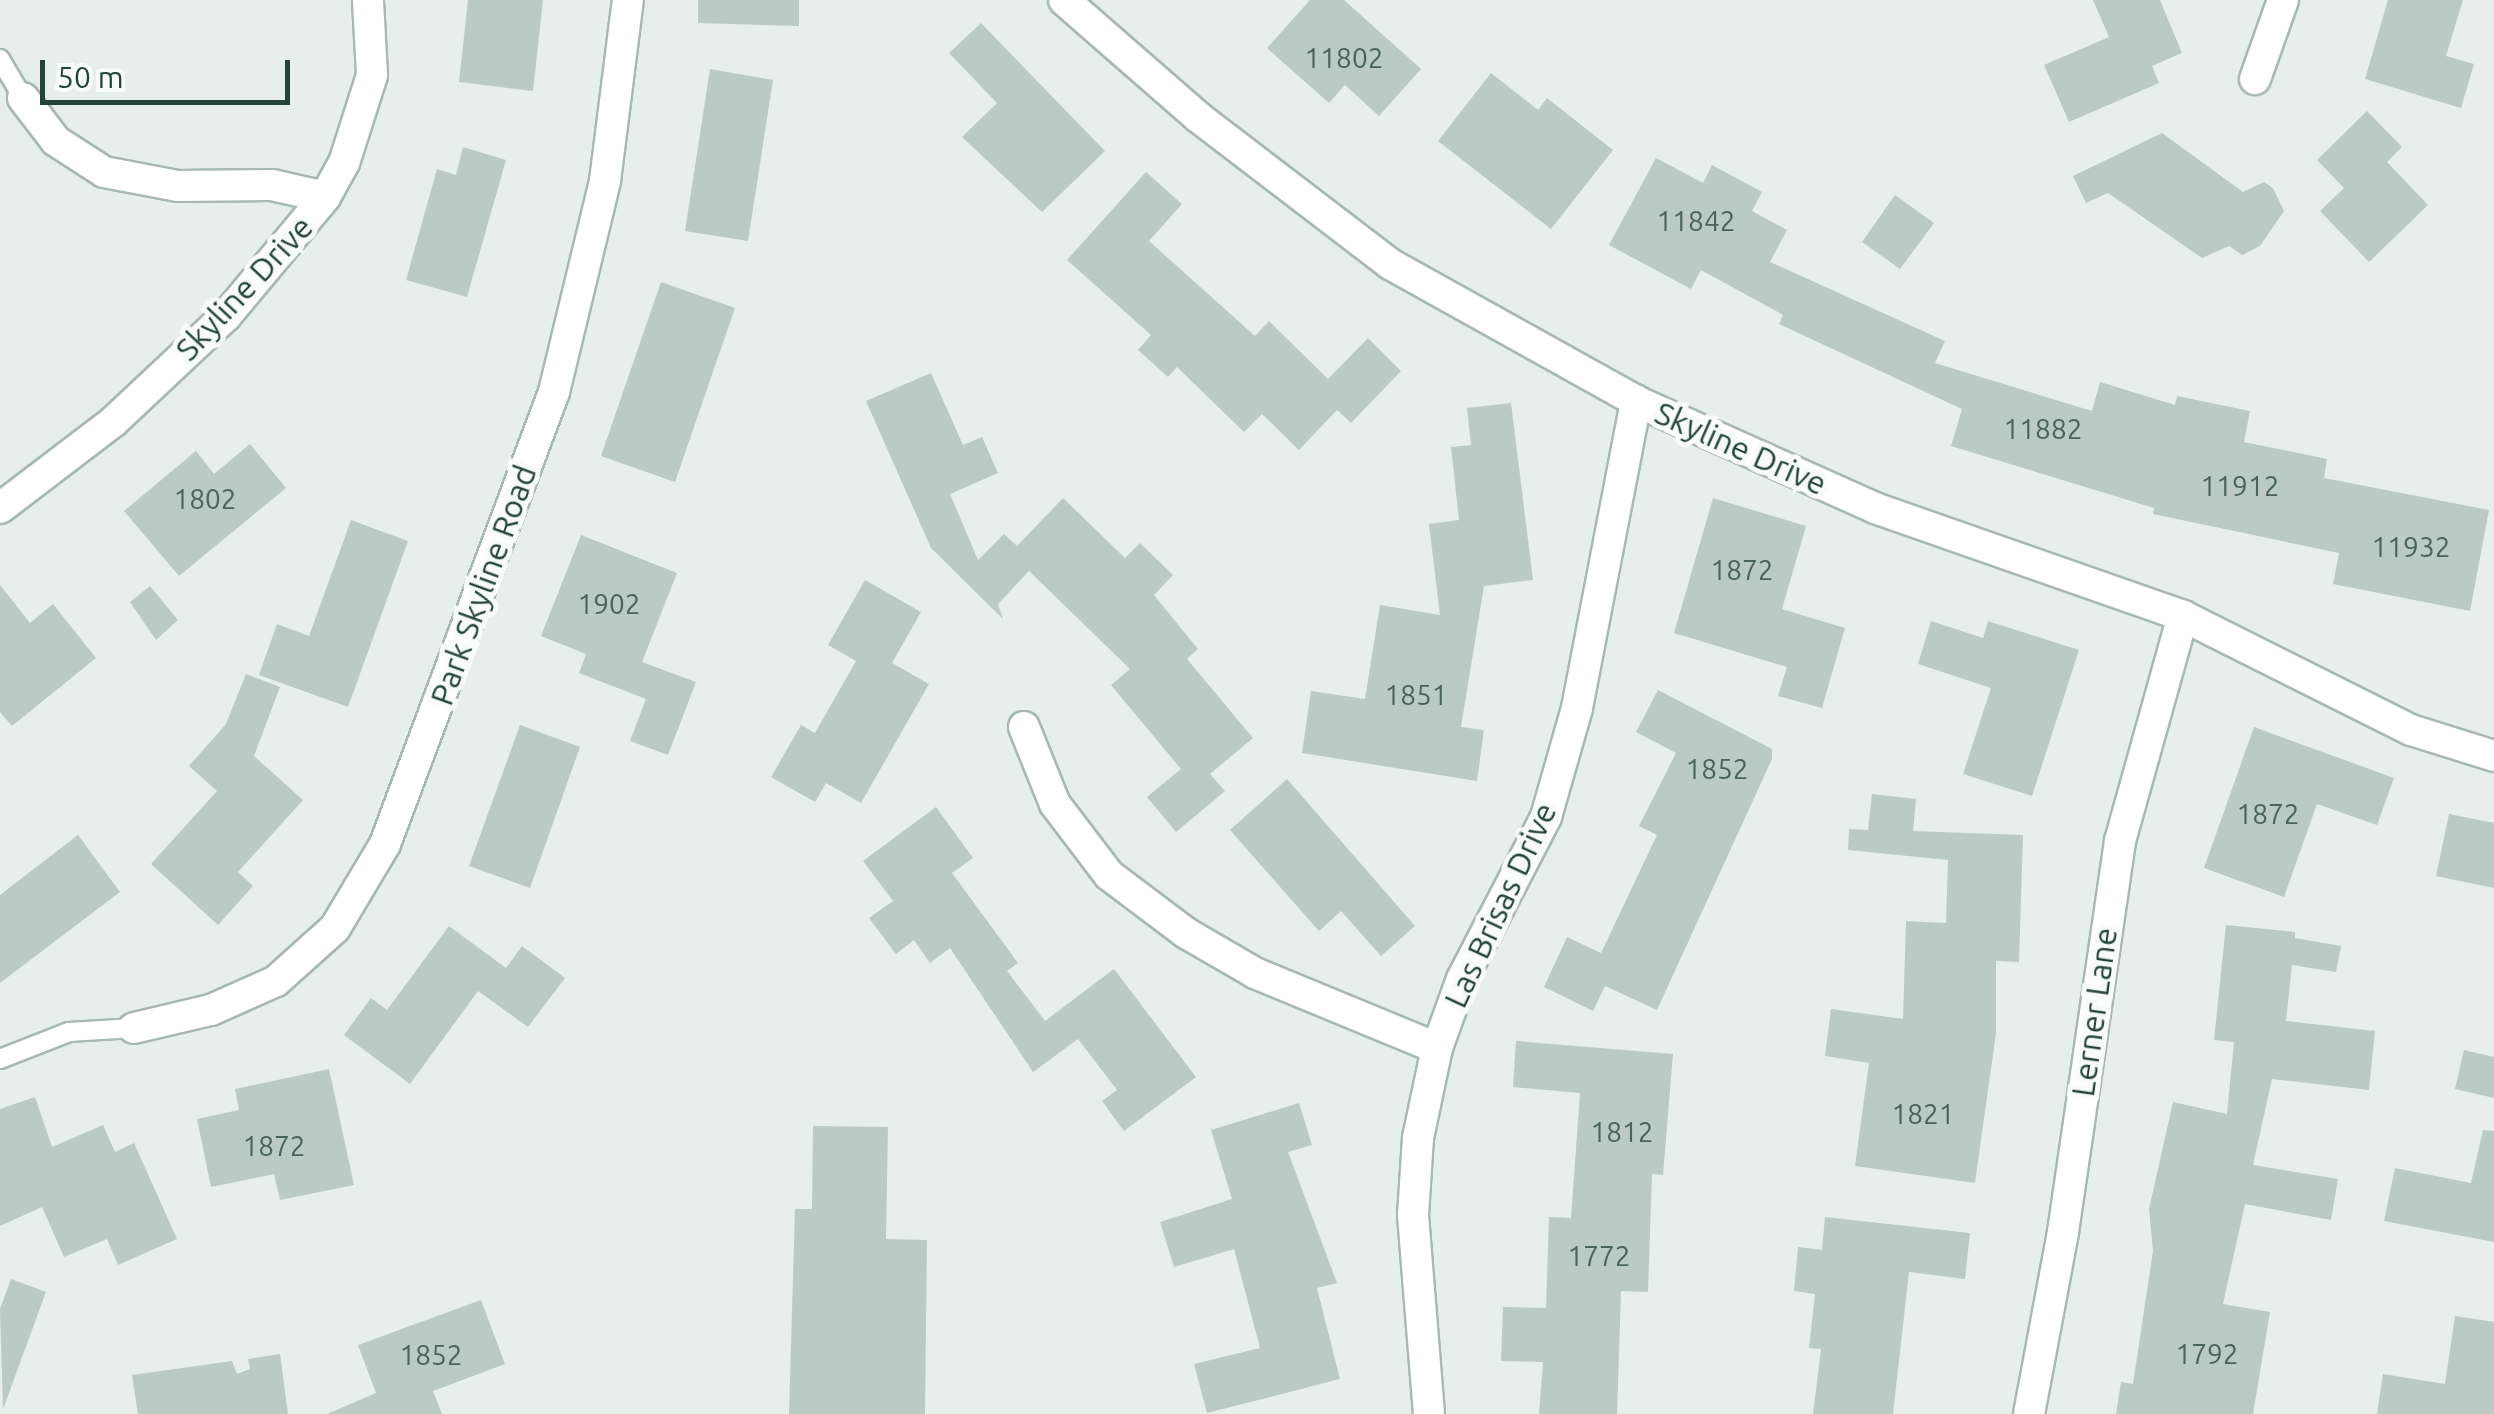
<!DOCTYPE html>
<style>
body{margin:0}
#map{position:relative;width:2494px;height:1414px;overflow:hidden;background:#e6efeb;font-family:Ubuntu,sans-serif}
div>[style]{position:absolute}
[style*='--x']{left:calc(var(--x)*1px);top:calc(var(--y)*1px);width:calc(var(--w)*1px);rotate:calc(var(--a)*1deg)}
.building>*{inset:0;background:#bbcac4}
.roads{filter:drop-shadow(2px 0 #a8b8b2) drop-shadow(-2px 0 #a8b8b2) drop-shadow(0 2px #a8b8b2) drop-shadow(0 -2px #a8b8b2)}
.lane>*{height:18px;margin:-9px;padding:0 9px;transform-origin:9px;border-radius:9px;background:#fff}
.street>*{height:30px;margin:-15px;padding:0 15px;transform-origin:15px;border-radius:15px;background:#fff}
.secondary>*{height:30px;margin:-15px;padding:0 15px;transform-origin:15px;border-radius:15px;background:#fff}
span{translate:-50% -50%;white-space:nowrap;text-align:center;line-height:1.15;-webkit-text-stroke:10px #f7fbf9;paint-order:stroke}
.number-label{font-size:28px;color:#4a645c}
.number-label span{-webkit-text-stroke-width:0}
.street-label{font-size:32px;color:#24423a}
.scale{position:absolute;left:40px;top:60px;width:250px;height:45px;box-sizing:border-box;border:5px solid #24423a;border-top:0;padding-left:12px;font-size:30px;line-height:35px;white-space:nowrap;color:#24423a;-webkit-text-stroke:8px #f7fbf9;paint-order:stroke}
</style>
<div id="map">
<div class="building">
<div style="clip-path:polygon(468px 0,543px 0,533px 91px,459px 82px)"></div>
<div style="clip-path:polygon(698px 0,799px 0,799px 26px,698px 23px)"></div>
<div style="clip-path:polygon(1310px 0,1344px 0,1421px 69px,1379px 116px,1345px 85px,1329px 103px,1267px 48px)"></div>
<div style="clip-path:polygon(2093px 0,2160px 0,2182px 53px,2152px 66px,2159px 83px,2069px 122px,2044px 65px,2109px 37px)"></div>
<div style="clip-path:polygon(2388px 0,2463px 0,2446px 56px,2474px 64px,2461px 108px,2365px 79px)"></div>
<div style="clip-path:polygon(981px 23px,1105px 151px,1042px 212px,962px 137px,997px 103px,949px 53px)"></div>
<div style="clip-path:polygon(710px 69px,773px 80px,748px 241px,685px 231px)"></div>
<div style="clip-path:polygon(1491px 73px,1538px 110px,1547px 98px,1613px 150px,1551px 229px,1438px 141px)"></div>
<div style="clip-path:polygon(2367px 111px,2402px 147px,2387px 162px,2428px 205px,2369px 262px,2320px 211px,2344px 188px,2317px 160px)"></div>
<div style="clip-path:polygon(2162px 133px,2243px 192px,2264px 182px,2273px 188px,2284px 211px,2260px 246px,2242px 255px,2229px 246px,2202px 258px,2108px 193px,2086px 203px,2073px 176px)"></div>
<div style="clip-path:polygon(463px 147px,506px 160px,467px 297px,406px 280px,437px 169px,456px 175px)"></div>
<div style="clip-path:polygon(1656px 158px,1703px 183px,1712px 165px,1762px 192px,1752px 211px,1787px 230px,1770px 262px,1945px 341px,1935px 363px,2092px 411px,2100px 382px,2175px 405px,2177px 396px,2250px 411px,2244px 442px,2327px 459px,2324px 478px,2489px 510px,2470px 611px,2333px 584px,2339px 553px,2153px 514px,2154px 508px,1951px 446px,1962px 409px,1779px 324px,1783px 315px,1701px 270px,1691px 289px,1609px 245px)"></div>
<div style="clip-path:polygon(1146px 172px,1182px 204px,1149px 241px,1255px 336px,1269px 321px,1328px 379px,1368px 338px,1401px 371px,1351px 423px,1337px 410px,1299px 450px,1262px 414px,1244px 432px,1177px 367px,1168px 377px,1138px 350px,1151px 335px,1067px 260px)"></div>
<div style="clip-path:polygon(1895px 195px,1934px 223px,1900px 269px,1862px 242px)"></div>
<div style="clip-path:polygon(661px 282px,735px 308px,675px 482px,601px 456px)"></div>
<div style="clip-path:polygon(931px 373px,963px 445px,982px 437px,998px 473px,950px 494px,978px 560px,1004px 534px,1017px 546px,1063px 498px,1125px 558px,1140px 543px,1173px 575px,1154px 595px,1198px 649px,1187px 659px,1253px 738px,1210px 774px,1225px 791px,1176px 832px,1147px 797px,1181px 769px,1111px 685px,1130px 669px,1029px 571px,998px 604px,1003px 619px,931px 548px,866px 401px)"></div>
<div style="clip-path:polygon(1511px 403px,1533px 580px,1484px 586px,1461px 727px,1484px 730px,1477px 781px,1302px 753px,1311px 691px,1365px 699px,1380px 605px,1440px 615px,1429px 524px,1459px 520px,1451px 447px,1471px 445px,1467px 408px)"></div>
<div style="clip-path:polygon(250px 444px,286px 488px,179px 576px,124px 511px,196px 451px,214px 474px)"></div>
<div style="clip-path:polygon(1713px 498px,1806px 526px,1782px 609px,1845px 628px,1822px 708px,1778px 696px,1787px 667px,1674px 633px)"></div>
<div style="clip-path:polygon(351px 520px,408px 541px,348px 707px,259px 675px,277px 624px,309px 636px)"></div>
<div style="clip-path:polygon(581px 535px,677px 573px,642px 662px,696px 682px,668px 755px,630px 741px,646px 699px,579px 673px,586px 654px,541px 636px)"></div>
<div style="clip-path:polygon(865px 580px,921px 612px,892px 663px,929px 684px,861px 803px,826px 783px,815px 802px,771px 777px,801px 725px,815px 733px,856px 661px,828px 645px)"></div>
<div style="clip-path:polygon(0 585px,30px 623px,53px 604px,96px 658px,12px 726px,0 712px)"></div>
<div style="clip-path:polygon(150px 586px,178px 620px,156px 640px,130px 602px)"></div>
<div style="clip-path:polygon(1931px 621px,1983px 638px,1988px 621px,2079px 650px,2032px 796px,1963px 774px,1991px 688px,1918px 664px)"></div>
<div style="clip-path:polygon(246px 674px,280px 687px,254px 756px,303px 800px,238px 872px,253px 886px,218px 925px,151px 864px,217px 791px,189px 766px,226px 724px)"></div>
<div style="clip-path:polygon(1658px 690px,1772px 749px,1772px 759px,1657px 1010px,1605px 986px,1593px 1011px,1544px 987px,1567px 937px,1601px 953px,1657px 835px,1639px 826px,1676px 753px,1636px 732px)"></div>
<div style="clip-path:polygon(520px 725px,580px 747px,530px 888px,469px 866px)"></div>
<div style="clip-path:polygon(2254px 727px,2394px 778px,2377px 825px,2317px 804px,2284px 897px,2204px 868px)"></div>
<div style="clip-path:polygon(1287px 779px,1415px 926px,1381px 956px,1341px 911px,1319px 931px,1230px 830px)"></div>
<div style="clip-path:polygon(1872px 794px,1916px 799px,1913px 831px,2023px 835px,2019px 962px,1996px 961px,1996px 1033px,1975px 1183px,1855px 1166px,1869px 1063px,1825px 1056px,1831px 1009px,1903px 1019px,1906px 921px,1946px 923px,1948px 860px,1848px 850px,1849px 829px,1868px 830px)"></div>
<div style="clip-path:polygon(936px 807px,973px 858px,952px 873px,1018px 963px,1007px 971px,1045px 1021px,1114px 969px,1196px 1077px,1124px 1131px,1102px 1101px,1117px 1090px,1078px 1039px,1033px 1072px,950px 948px,930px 963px,914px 940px,896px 954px,869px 918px,893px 901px,863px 861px)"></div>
<div style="clip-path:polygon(2449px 814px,2494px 823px,2494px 888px,2436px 876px)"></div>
<div style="clip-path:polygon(78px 835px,120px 892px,0 983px,0 895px)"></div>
<div style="clip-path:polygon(2226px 925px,2295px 932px,2295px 938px,2341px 946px,2336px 972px,2292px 965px,2286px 1021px,2375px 1031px,2369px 1090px,2272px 1079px,2253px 1165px,2338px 1179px,2331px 1220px,2245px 1204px,2223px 1304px,2270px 1312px,2253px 1414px,2116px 1414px,2121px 1382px,2133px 1384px,2153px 1251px,2149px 1209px,2173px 1102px,2227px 1114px,2234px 1042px,2214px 1040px)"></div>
<div style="clip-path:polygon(449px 926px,506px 968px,522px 946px,565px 978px,528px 1027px,478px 991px,410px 1084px,344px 1035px,371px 998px,387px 1010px)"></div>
<div style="clip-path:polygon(1516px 1041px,1673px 1054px,1663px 1175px,1652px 1174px,1648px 1292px,1621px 1291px,1617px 1414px,1539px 1414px,1543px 1362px,1501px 1361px,1503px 1307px,1546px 1308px,1549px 1217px,1571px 1218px,1580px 1093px,1513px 1087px)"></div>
<div style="clip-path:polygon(2464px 1050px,2494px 1057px,2494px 1098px,2455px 1089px)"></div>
<div style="clip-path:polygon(329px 1069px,354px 1185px,280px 1200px,274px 1174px,211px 1187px,197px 1119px,239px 1110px,235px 1089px)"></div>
<div style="clip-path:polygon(35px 1097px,52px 1147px,103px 1125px,115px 1152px,134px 1143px,177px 1239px,118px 1265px,107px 1239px,64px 1257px,42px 1207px,0 1226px,0 1109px)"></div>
<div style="clip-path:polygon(1299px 1103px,1312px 1145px,1288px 1152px,1337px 1283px,1317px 1288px,1340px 1379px,1207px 1413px,1194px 1364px,1260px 1348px,1234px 1249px,1174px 1267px,1160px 1222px,1232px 1199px,1211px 1130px)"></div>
<div style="clip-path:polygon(813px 1126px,888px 1127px,886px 1239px,927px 1240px,925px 1414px,789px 1414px,795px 1209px,812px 1209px)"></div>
<div style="clip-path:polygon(2483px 1130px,2494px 1131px,2494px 1242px,2384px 1221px,2395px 1168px,2471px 1183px)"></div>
<div style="clip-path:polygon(1825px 1217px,1970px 1233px,1965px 1279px,1909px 1272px,1893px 1414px,1813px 1414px,1821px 1349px,1809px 1348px,1815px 1294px,1794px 1291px,1798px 1247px,1822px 1250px)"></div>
<div style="clip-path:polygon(11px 1279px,46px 1292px,3px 1409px,0 1309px)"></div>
<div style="clip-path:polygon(481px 1300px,505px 1364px,433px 1391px,442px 1414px,327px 1414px,376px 1393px,358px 1345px)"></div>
<div style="clip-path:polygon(2455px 1316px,2494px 1322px,2494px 1414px,2377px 1414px,2383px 1374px,2445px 1384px)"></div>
<div style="clip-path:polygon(280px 1354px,288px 1414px,138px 1414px,132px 1375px,232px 1361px,237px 1374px,250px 1369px,248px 1359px)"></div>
</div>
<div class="roads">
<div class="lane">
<div style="--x:0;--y:59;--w:45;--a:59.5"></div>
<div style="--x:0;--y:1059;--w:74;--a:-21.4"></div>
<div style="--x:69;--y:1032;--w:65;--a:-3.5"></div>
</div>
<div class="street">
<div style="--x:2255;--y:79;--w:84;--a:-70.5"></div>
<div style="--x:23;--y:98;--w:54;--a:52.5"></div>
<div style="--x:56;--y:141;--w:57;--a:32.9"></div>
<div style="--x:104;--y:172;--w:75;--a:10.7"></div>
<div style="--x:178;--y:186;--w:94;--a:-0.6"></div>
<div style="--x:272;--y:185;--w:54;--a:12.8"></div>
<div style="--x:1024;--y:727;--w:83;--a:68.1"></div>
<div style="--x:1055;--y:804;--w:89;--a:52.7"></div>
<div style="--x:1109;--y:875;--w:96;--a:37"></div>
<div style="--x:1186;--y:933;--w:80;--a:30.1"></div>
<div style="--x:1255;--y:973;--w:197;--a:22.4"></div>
<div style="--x:134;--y:1028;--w:79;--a:-13.2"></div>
<div style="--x:211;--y:1010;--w:71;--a:-24"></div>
<div style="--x:276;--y:981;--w:79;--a:-41.9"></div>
<div style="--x:335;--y:928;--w:98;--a:-59.2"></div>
<div style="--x:385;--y:844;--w:483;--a:-69.5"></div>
<div style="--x:554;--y:392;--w:217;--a:-76.4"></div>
<div style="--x:605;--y:181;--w:182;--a:-82.8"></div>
<div style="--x:1429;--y:1414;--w:200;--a:-94.6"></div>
<div style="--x:1413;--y:1215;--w:77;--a:-86.3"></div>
<div style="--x:1418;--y:1138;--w:92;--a:-78.1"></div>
<div style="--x:1437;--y:1048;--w:73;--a:-70.1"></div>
<div style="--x:1462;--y:979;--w:182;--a:-62.6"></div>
<div style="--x:1546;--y:817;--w:113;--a:-74.1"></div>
<div style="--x:1577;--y:708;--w:313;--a:-79.1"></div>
<div style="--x:2029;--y:1414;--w:185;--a:-79.4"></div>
<div style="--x:2063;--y:1232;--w:395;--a:-81.7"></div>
<div style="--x:2120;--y:841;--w:234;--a:-74.4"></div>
</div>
<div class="secondary">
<div style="--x:1064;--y:0;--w:178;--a:41.1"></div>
<div style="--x:1198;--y:117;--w:242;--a:37.4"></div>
<div style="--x:1390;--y:264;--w:282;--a:29.1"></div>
<div style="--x:1636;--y:401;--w:262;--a:24.1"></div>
<div style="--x:1875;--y:508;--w:326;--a:19.3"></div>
<div style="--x:2183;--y:616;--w:255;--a:26.6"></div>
<div style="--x:2411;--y:730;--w:87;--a:17.4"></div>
<div style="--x:0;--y:508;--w:142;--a:-37.3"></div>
<div style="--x:113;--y:422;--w:155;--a:-43.2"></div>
<div style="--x:226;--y:316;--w:155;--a:-50.2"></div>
<div style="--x:325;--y:197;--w:39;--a:-61"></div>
<div style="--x:344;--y:163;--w:92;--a:-72.3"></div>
<div style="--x:372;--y:75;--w:75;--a:-93.1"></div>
</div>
</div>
<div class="number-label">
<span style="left:1344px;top:58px">11802</span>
<span style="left:1696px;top:221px">11842</span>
<span style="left:2043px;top:429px">11882</span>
<span style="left:2240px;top:486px">11912</span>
<span style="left:205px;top:499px">1802</span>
<span style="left:2411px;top:547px">11932</span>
<span style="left:1742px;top:570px">1872</span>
<span style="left:609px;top:604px">1902</span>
<span style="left:1416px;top:695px">1851</span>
<span style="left:1717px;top:769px">1852</span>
<span style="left:2268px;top:814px">1872</span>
<span style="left:1923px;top:1114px">1821</span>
<span style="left:1622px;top:1132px">1812</span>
<span style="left:274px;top:1146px">1872</span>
<span style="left:1599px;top:1256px">1772</span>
<span style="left:2207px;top:1354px">1792</span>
<span style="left:431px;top:1355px">1852</span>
</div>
<div class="street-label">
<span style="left:244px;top:288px;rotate:-47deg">Skyline Drive</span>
<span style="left:1741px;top:448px;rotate:24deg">Skyline Drive</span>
<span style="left:483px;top:585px;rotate:-70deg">Park Skyline Road</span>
<span style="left:1500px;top:905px;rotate:-65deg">Las Brisas Drive</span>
<span style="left:2094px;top:1012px;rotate:-82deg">Lerner Lane</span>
</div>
<div class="scale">50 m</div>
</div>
